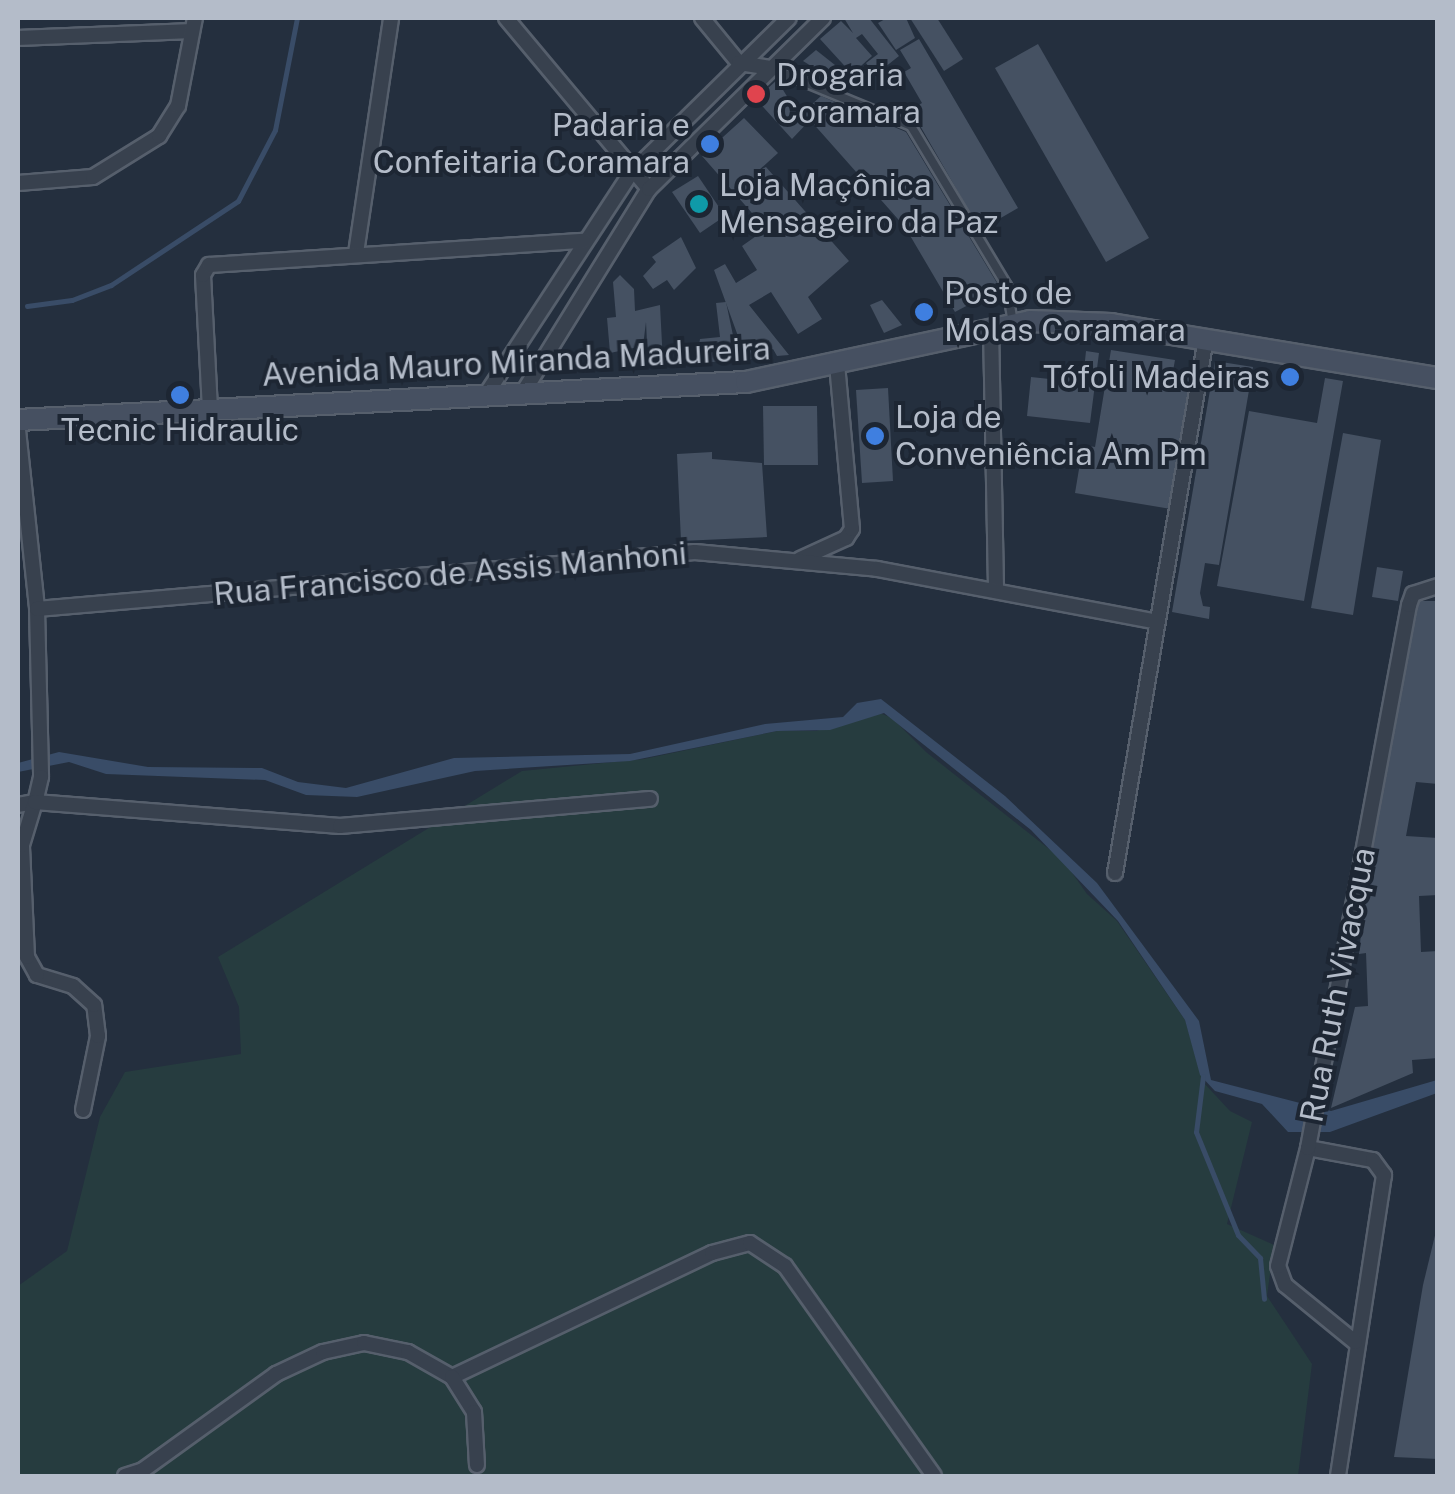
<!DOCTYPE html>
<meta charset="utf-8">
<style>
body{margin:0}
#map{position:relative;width:1455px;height:1494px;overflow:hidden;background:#242f3e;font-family:"Public Sans",sans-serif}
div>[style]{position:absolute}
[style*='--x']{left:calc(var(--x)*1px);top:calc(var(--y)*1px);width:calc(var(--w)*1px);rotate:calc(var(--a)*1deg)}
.green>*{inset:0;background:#263c3f}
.water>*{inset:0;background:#394c67}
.stream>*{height:5px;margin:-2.5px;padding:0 2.5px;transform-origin:2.5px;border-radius:2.5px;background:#394c67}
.building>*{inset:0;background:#455162}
.roads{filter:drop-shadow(2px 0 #565f6c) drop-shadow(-2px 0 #565f6c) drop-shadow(0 2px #565f6c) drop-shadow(0 -2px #565f6c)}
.service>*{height:8px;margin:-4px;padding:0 4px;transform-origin:4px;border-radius:4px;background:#38414e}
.minor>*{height:14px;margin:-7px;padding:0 7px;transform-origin:7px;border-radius:7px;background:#38414e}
.secondary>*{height:20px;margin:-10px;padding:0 10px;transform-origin:10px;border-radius:10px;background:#465061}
.dots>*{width:28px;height:28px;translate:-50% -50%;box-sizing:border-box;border:5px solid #1d2633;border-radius:50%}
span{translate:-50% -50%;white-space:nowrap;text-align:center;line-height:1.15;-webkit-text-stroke:8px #1d2633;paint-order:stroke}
.poi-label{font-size:32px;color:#b4bcc9}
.left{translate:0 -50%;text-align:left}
.right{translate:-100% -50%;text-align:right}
.street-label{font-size:32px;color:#b4bcc9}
.frame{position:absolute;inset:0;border:20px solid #b4bcc9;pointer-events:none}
</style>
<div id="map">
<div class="green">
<div style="clip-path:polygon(875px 711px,892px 718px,926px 752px,1063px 860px,1087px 894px,1117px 921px,1185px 1020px,1204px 1083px,1230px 1111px,1252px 1122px,1227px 1224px,1274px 1245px,1267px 1296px,1312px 1364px,1298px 1476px,18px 1476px,18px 1286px,67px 1251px,100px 1117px,125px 1072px,241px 1054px,239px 1007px,218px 957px,522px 771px,644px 759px,777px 731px,816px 731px)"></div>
</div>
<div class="water">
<div style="clip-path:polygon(881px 699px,1005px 796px,1097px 883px,1199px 1021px,1211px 1080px,1331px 1111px,1437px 1080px,1437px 1093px,1330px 1132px,1288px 1132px,1262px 1104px,1215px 1091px,1200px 1075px,1185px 1020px,1118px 921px,1031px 830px,884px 713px,830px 730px,777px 731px,630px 761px,475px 771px,357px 797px,306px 795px,265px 780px,106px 774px,69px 762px,18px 772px,18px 763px,59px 752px,148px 767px,262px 768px,298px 782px,346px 788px,454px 758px,630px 754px,765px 724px,843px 717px,857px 703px)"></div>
</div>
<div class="stream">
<div style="--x:27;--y:306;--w:45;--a:-7.6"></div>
<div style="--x:72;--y:300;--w:42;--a:-21"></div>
<div style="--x:111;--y:285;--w:152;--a:-33.5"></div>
<div style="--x:238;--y:201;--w:80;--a:-62.5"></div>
<div style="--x:275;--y:130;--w:114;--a:-78.9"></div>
<div style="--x:1203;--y:1076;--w:56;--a:97.1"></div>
<div style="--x:1196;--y:1132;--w:111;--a:67.8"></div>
<div style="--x:1238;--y:1235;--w:32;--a:46"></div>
<div style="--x:1260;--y:1258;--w:41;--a:84.4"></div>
</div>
<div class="building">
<div style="clip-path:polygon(844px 18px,869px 18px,899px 56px,875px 75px,866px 63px,878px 54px,862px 34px,856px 38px,872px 56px,852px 74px,820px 39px,841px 21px,853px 33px)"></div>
<div style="clip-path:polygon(887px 18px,906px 18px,915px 38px,896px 50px,878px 23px)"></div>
<div style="clip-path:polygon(910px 18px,937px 18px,963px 59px,944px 71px)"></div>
<div style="clip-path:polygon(919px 39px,1018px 208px,980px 230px,911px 110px,922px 103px,904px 72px,911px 68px,900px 50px)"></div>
<div style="clip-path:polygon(1038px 44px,1149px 238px,1106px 262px,995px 68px)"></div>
<div style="clip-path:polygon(816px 50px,835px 65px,824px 74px,803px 61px)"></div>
<div style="clip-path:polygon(777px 80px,799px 116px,821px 96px,906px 132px,1000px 288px,955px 312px,905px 227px,810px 120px,792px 139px,756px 99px)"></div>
<div style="clip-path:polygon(744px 118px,778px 153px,758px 171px,766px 167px,849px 261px,808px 297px,822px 319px,798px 334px,771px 292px,749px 305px,789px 355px,777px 356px,773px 349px,747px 361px,714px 270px,725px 264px,736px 283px,757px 270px,742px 246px,766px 229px,702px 156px)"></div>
<div style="clip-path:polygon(698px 176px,725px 216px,700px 233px,672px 192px)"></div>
<div style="clip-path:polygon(681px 237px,696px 268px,674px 290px,667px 280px,653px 289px,643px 276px,656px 262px,652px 257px)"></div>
<div style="clip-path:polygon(620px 275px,634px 289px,635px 311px,660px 305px,663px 363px,648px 364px,646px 322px,643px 346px,610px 353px,607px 318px,616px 317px,613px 282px)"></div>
<div style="clip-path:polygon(882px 300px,902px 325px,884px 333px,870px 305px)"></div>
<div style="clip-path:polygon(726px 302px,738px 359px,696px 364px,700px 339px,720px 337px,716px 303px)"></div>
<div style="clip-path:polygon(1111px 350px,1175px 360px,1173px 371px,1193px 374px,1171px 509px,1075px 493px,1083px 445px,1095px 447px)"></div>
<div style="clip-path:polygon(1086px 351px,1099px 353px,1090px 423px,1027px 416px,1031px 377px,1059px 380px,1060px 371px,1084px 370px)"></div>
<div style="clip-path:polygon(1215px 361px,1253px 367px,1219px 565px,1205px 563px,1200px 593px,1203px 606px,1210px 607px,1209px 619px,1172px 612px)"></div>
<div style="clip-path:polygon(1325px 378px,1343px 381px,1304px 601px,1217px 586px,1249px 411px,1317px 423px)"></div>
<div style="clip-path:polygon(888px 388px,893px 481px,862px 483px,856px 390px)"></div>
<div style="clip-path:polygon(763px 406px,817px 406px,818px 465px,764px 465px)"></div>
<div style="clip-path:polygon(1343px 433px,1381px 440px,1353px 615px,1311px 608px)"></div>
<div style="clip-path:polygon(712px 452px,712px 459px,762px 463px,767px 537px,681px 541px,677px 454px)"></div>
<div style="clip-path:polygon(1377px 567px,1403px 571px,1398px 601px,1372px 597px)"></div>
<div style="clip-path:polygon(1417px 601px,1438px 601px,1438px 784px,1416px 782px,1406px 836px,1438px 838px,1438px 895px,1419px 896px,1421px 952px,1438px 951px,1438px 1058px,1412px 1060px,1413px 1073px,1331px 1108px,1355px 1007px,1368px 1006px,1366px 953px,1359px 954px,1365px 892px)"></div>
<div style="clip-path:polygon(1438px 1223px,1438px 1459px,1394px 1457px,1423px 1285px)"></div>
</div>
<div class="roads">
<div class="service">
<div style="--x:773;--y:69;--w:149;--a:22.4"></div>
<div style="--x:911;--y:126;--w:187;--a:59"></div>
<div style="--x:1007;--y:286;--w:37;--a:81"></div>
</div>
<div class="minor">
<div style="--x:506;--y:18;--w:223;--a:50.1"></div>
<div style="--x:702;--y:18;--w:58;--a:50.6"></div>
<div style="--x:739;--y:63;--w:30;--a:9"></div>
<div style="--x:18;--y:38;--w:174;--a:-2.3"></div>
<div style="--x:18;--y:183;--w:75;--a:-4.6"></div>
<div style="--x:93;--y:177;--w:78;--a:-31.8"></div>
<div style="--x:159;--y:136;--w:36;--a:-58"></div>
<div style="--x:178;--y:106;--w:90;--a:-79.1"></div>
<div style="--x:356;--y:253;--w:238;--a:-81.5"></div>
<div style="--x:991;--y:327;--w:264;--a:88.9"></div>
<div style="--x:524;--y:391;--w:238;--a:-58.3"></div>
<div style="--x:649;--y:189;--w:244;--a:-44.5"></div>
<div style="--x:487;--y:393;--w:263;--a:-56.8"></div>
<div style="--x:631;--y:173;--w:221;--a:-44.5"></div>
<div style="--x:210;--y:409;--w:134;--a:-93"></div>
<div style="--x:203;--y:275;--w:12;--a:-59"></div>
<div style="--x:209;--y:265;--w:376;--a:-3.7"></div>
<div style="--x:18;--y:430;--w:180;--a:83.9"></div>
<div style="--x:37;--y:609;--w:168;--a:88.6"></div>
<div style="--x:41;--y:777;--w:26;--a:103"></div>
<div style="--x:35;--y:802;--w:17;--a:170"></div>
<div style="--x:800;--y:559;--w:51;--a:-24.5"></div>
<div style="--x:846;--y:538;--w:11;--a:-56"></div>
<div style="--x:852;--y:529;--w:165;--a:-95.2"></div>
<div style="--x:37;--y:609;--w:660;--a:-4.95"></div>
<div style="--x:695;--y:552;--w:183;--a:5.3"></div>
<div style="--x:877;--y:569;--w:285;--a:10.7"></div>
<div style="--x:1115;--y:873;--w:543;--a:-80.35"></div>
<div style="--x:83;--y:1110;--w:76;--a:-78.5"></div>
<div style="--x:98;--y:1036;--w:31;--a:-97"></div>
<div style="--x:94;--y:1005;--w:28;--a:-138"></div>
<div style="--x:73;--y:986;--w:38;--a:-163"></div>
<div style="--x:37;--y:975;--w:21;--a:-119"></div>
<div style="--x:27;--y:957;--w:112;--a:-92.6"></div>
<div style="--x:22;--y:845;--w:45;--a:-73.2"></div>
<div style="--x:35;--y:802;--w:306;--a:4.5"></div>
<div style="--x:340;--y:826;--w:311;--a:-5"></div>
<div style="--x:1308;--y:1148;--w:66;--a:10.5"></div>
<div style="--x:1373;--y:1160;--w:19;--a:54"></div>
<div style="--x:1384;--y:1175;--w:304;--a:98.7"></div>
<div style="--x:1355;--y:1342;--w:90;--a:-140.8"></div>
<div style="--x:1285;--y:1285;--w:20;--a:-110"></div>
<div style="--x:1278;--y:1266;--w:122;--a:-75.7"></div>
<div style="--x:1308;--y:1148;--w:552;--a:-79.46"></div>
<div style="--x:1409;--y:605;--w:12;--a:-70"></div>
<div style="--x:1413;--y:594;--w:26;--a:-18"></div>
<div style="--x:452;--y:1377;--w:288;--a:-25.5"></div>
<div style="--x:712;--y:1253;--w:39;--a:-15"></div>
<div style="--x:750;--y:1243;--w:42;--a:33.3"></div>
<div style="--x:785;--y:1266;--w:257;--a:54.6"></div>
<div style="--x:125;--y:1476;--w:19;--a:-18"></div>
<div style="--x:143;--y:1470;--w:164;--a:-35.8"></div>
<div style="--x:276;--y:1374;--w:52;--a:-25.1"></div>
<div style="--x:323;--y:1352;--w:42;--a:-12.4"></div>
<div style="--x:364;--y:1343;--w:45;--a:11.6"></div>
<div style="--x:408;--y:1352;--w:51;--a:29.6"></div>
<div style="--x:452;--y:1377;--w:41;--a:57.8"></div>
<div style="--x:474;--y:1412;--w:53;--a:86.8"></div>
</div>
<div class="secondary">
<div style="--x:18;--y:420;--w:729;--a:-2.99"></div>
<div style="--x:746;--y:382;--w:290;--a:-12.1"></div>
<div style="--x:1030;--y:321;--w:81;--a:2.1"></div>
<div style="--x:1111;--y:324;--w:331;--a:9.4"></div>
</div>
</div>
<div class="dots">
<div style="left:756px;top:94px;background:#e0444e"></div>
<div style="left:710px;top:144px;background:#3f7fe0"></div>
<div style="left:699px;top:204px;background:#0f9aa8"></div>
<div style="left:924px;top:312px;background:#3f7fe0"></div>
<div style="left:1290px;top:377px;background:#3f7fe0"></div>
<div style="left:180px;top:395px;background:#3f7fe0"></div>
<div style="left:875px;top:436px;background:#3f7fe0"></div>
</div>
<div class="poi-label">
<span class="left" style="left:776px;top:94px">Drogaria<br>Coramara</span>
<span class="right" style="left:690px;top:144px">Padaria e<br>Confeitaria Coramara</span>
<span class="left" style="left:719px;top:204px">Loja Maçônica<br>Mensageiro da Paz</span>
<span class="left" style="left:944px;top:312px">Posto de<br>Molas Coramara</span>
<span class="right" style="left:1270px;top:377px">Tófoli Madeiras</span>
<span class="left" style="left:895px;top:436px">Loja de<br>Conveniência Am Pm</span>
<span style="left:180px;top:430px">Tecnic Hidraulic</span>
</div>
<div class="street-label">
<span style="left:516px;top:362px;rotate:-3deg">Avenida Mauro Miranda Madureira</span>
<span style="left:450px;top:574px;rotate:-5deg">Rua Francisco de Assis Manhoni</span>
<span style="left:1338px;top:985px;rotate:-79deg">Rua Ruth Vivacqua</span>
</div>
<div class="frame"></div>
</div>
